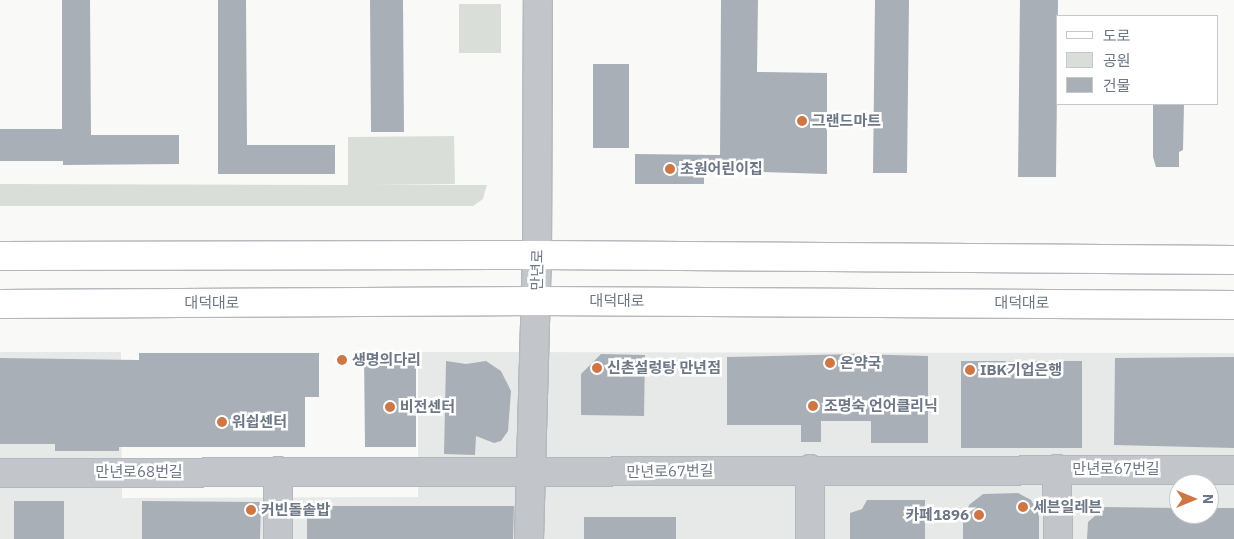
<!DOCTYPE html>
<meta charset="utf-8">
<style>
body{margin:0}
#map{position:relative;width:1234px;height:539px;overflow:hidden;background:#f9faf8;font-family:"IBM Plex Sans","Noto Sans KR",sans-serif}
div>[style]{position:absolute}
[style*='--x']{left:calc(var(--x)*1px);top:calc(var(--y)*1px);width:calc(var(--w)*1px);rotate:calc(var(--a)*1deg)}
.built>*{inset:0;background:#e7e9e8}
.green>*{inset:0;background:#d9ded8}
.building>*{inset:0;background:#a9afb6}
.roads{filter:drop-shadow(1px 0 #b4b7bb) drop-shadow(-1px 0 #b4b7bb) drop-shadow(0 1px #b4b7bb) drop-shadow(0 -1px #b4b7bb)}
.minor>*{height:28px;margin:-14px;padding:0 14px;transform-origin:14px;border-radius:14px;background:#c2c5c9}
.major>*{height:28px;margin:-14px;padding:0 14px;transform-origin:14px;border-radius:14px;background:#fff}
.dots>*{width:14px;height:14px;translate:-50% -50%;box-sizing:border-box;border:2px solid #fff;border-radius:50%}
span{translate:-50% -50%;white-space:nowrap;text-align:center;line-height:1.15;-webkit-text-stroke:5px #fff;paint-order:stroke}
.poi-label{font-size:15px;color:#6d7785;font-weight:700}
.left{translate:0 -50%;text-align:left}
.right{translate:-100% -50%;text-align:right}
.street-label{font-size:15px;color:#6d7785}
.legend{position:absolute;left:1056px;top:15px;width:162px;height:90px;box-sizing:border-box;background:#fff;border:1px solid #c5c9ce;margin:0;padding:6px 9px;list-style:none;font-size:15px;color:#6d7785}
.legend li{display:flex;align-items:center;gap:10px;height:25px}
.legend b{width:25px;border:1px solid #c5c9ce}
.north{position:absolute;left:1169px;top:474px;width:50px;height:50px;box-sizing:border-box;background:#fff;border:1px solid #c5c9ce;border-radius:50%;rotate:90deg;font-size:14px;font-weight:700;line-height:20px;text-align:center;color:#6d7785}
.north::after{content:'';display:block;margin:auto;width:18px;height:22px;background:#ce7744;clip-path:polygon(50% 0,100% 100%,50% 72%,0 100%)}
</style>
<div id="map">
<div class="built">
<div style="clip-path:polygon(evenodd,0 352px,121px 352px,122px 498px,418px 497px,418px 352px,1234px 353px,1234px 539px,0 539px,0 352px,1179px 484px,1209px 484px,1209px 514px,1179px 514px,1179px 484px)"></div>
</div>
<div class="green">
<div style="clip-path:polygon(459px 4px,501px 4px,501px 53px,459px 53px)"></div>
<div style="clip-path:polygon(454px 136px,455px 184px,373px 185px,487px 185px,483px 199px,473px 206px,0 206px,0 184px,348px 185px,348px 137px)"></div>
</div>
<div class="building">
<div style="clip-path:polygon(62px 0,90px 0,91px 135px,179px 135px,179px 164px,63px 165px,63px 161px,0 161px,0 129px,62px 129px)"></div>
<div style="clip-path:polygon(218px 0,246px 0,247px 145px,335px 145px,335px 174px,218px 174px)"></div>
<div style="clip-path:polygon(370px 0,403px 0,404px 132px,371px 132px)"></div>
<div style="clip-path:polygon(721px 0,758px 0,757px 72px,827px 73px,827px 174px,704px 170px,704px 184px,635px 184px,635px 154px,720px 155px)"></div>
<div style="clip-path:polygon(875px 0,909px 0,907px 173px,873px 173px)"></div>
<div style="clip-path:polygon(1020px 0,1058px 0,1056px 177px,1018px 177px)"></div>
<div style="clip-path:polygon(593px 64px,629px 64px,629px 148px,593px 148px)"></div>
<div style="clip-path:polygon(1153px 104px,1184px 104px,1183px 150px,1179px 152px,1179px 167px,1156px 167px,1153px 157px)"></div>
<div style="clip-path:polygon(139px 353px,319px 353px,319px 397px,305px 397px,305px 447px,119px 447px,119px 451px,55px 451px,55px 444px,0 444px,0 358px,139px 360px)"></div>
<div style="clip-path:polygon(364px 353px,416px 353px,416px 447px,365px 447px)"></div>
<div style="clip-path:polygon(601px 354px,645px 355px,644px 416px,581px 415px,581px 374px)"></div>
<div style="clip-path:polygon(856px 354px,928px 356px,928px 443px,871px 443px,871px 421px,821px 421px,821px 442px,801px 442px,801px 425px,727px 425px,727px 357px)"></div>
<div style="clip-path:polygon(1234px 357px,1234px 448px,1114px 445px,1115px 358px)"></div>
<div style="clip-path:polygon(446px 361px,466px 364px,486px 361px,501px 371px,511px 391px,508px 431px,501px 441px,494px 443px,476px 436px,475px 455px,444px 454px)"></div>
<div style="clip-path:polygon(961px 361px,1082px 361px,1082px 448px,961px 448px)"></div>
<div style="clip-path:polygon(1018px 493px,1031px 500px,1039px 514px,1039px 539px,963px 539px,963px 522px,969px 505px,983px 494px)"></div>
<div style="clip-path:polygon(867px 500px,925px 500px,925px 539px,850px 539px,850px 513px,862px 509px)"></div>
<div style="clip-path:polygon(14px 501px,64px 501px,64px 539px,14px 539px)"></div>
<div style="clip-path:polygon(142px 501px,261px 502px,260px 539px,142px 539px)"></div>
<div style="clip-path:polygon(307px 506px,514px 506px,513px 539px,307px 539px)"></div>
<div style="clip-path:polygon(1105px 507px,1179px 508px,1179px 514px,1209px 514px,1209px 508px,1234px 508px,1234px 539px,1087px 539px,1088px 522px)"></div>
<div style="clip-path:polygon(584px 517px,676px 517px,676px 539px,584px 539px)"></div>
</div>
<div class="roads">
<div class="minor">
<div style="--x:810;--y:469;--w:70;--a:90"></div>
<div style="--x:1057;--y:469;--w:70;--a:89.2"></div>
<div style="--x:278;--y:471;--w:68;--a:90"></div>
<div style="--x:0;--y:473;--w:1234;--a:-0.14"></div>
<div style="--x:529;--y:539;--w:284;--a:-88.4"></div>
<div style="--x:537;--y:255;--w:255;--a:-89.8"></div>
</div>
<div class="major">
<div style="--x:0;--y:256;--w:537;--a:-0.11"></div>
<div style="--x:537;--y:255;--w:697;--a:0.41"></div>
<div style="--x:0;--y:304;--w:536;--a:-0.32"></div>
<div style="--x:536;--y:301;--w:698;--a:0.33"></div>
</div>
</div>
<div class="dots">
<div style="left:802px;top:121px;background:#ce7744"></div>
<div style="left:670px;top:169px;background:#ce7744"></div>
<div style="left:342px;top:360px;background:#ce7744"></div>
<div style="left:830px;top:363px;background:#ce7744"></div>
<div style="left:597px;top:368px;background:#ce7744"></div>
<div style="left:970px;top:370px;background:#ce7744"></div>
<div style="left:813px;top:406px;background:#ce7744"></div>
<div style="left:390px;top:407px;background:#ce7744"></div>
<div style="left:222px;top:422px;background:#ce7744"></div>
<div style="left:1023px;top:507px;background:#ce7744"></div>
<div style="left:251px;top:510px;background:#ce7744"></div>
<div style="left:979px;top:515px;background:#ce7744"></div>
</div>
<div class="poi-label">
<span class="left" style="left:812px;top:121px">그랜드마트</span>
<span class="left" style="left:680px;top:169px">초원어린이집</span>
<span class="left" style="left:352px;top:360px">생명의다리</span>
<span class="left" style="left:840px;top:363px">온약국</span>
<span class="left" style="left:607px;top:368px">신촌설렁탕 만년점</span>
<span class="left" style="left:980px;top:370px">IBK기업은행</span>
<span class="left" style="left:824px;top:406px">조명숙 언어클리닉</span>
<span class="left" style="left:400px;top:407px">비전센터</span>
<span class="left" style="left:232px;top:422px">워쉽센터</span>
<span class="left" style="left:1033px;top:507px">세븐일레븐</span>
<span class="left" style="left:261px;top:510px">커빈돌솥밥</span>
<span class="right" style="left:969px;top:515px">카페1896</span>
</div>
<div class="street-label">
<span style="left:537px;top:270px;rotate:-89deg">만년로</span>
<span style="left:617px;top:301px">대덕대로</span>
<span style="left:212px;top:303px">대덕대로</span>
<span style="left:1022px;top:303px">대덕대로</span>
<span style="left:1116px;top:469px">만년로67번길</span>
<span style="left:670px;top:471px;rotate:-1deg">만년로67번길</span>
<span style="left:139px;top:472px">만년로68번길</span>
</div>
<ul class="legend">
<li><b style="height:6px;background:#fff"></b>도로</li>
<li><b style="height:14px;background:#d9ded8"></b>공원</li>
<li><b style="height:14px;background:#a9afb6"></b>건물</li>
</ul>
<div class="north">N</div>
</div>
